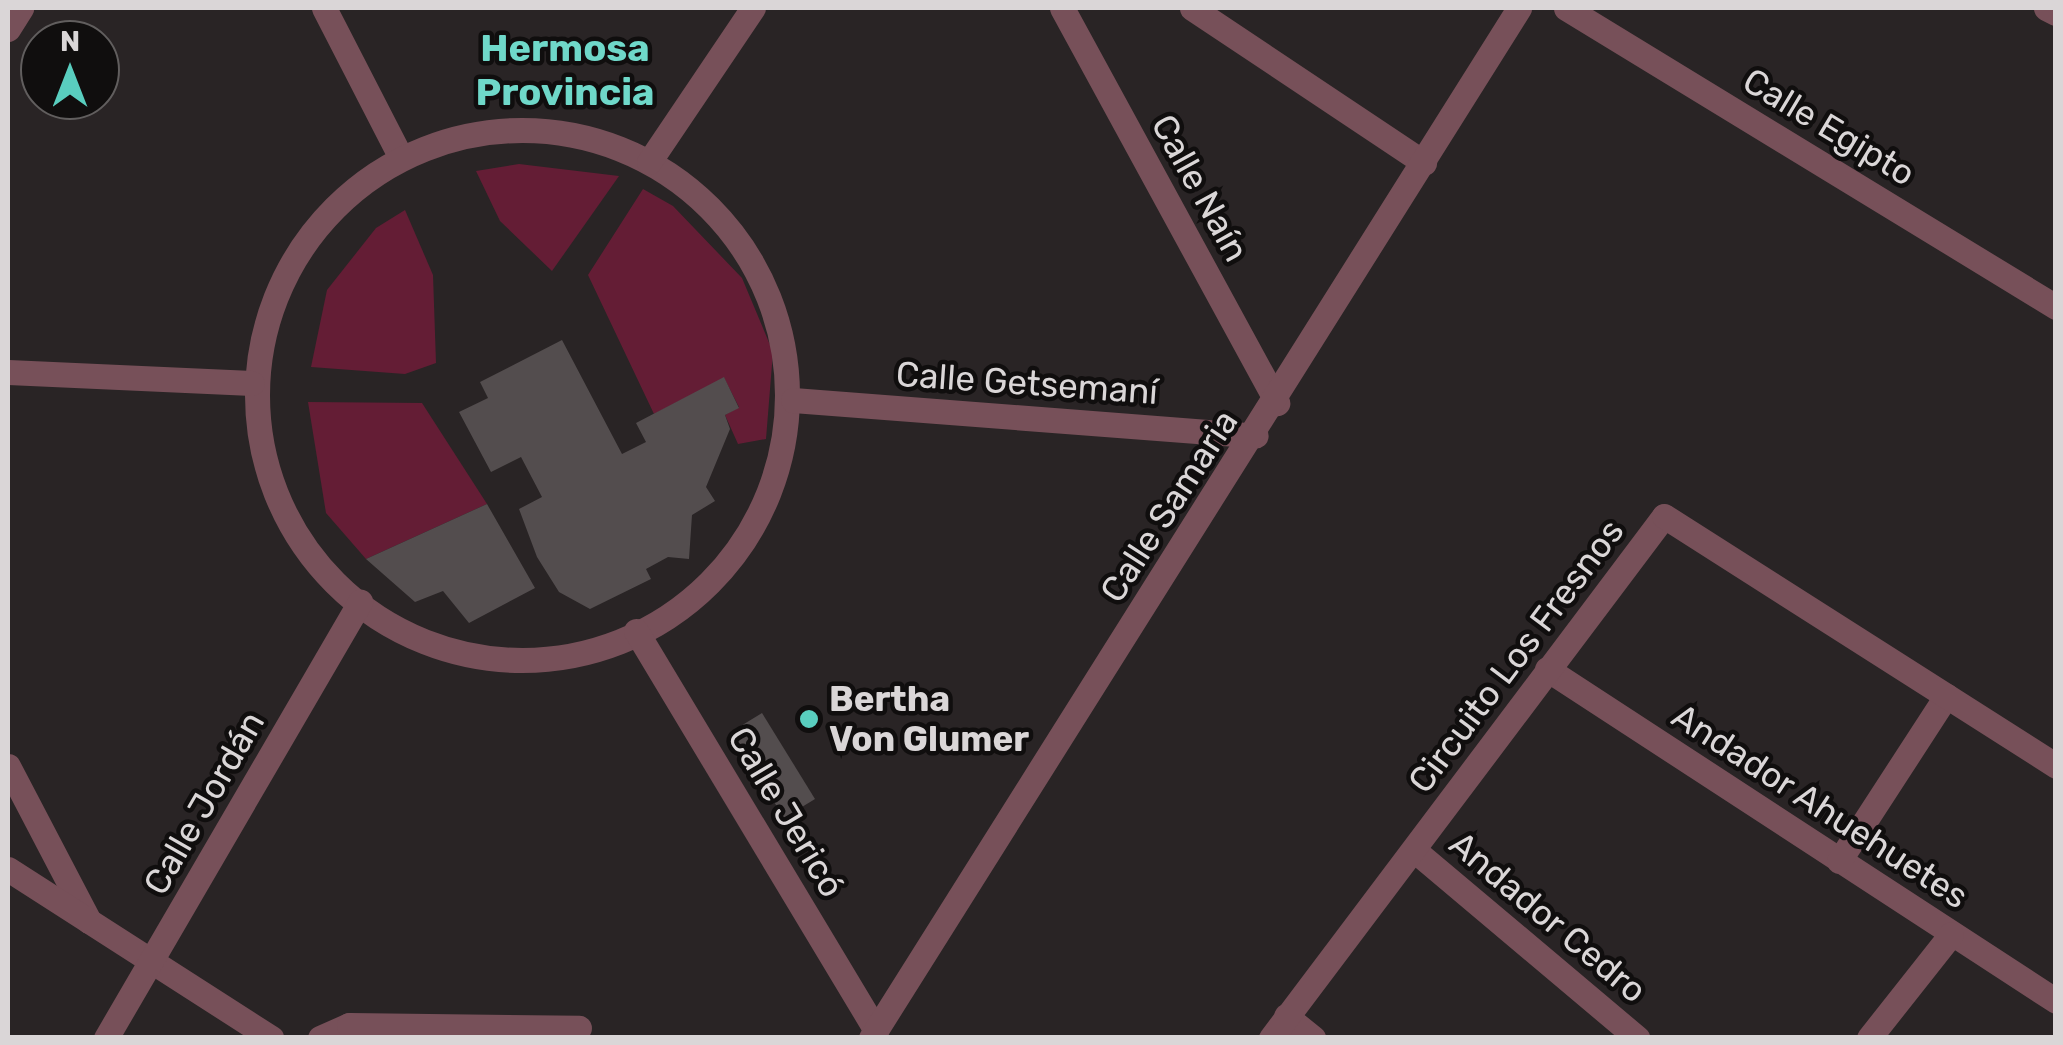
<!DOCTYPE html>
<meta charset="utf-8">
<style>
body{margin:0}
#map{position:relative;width:2063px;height:1045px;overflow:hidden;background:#292425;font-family:Rubik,sans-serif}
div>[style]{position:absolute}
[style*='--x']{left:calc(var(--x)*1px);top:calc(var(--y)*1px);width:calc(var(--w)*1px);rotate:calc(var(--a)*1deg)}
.green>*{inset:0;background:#641d35}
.building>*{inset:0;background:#534d4e}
.minor>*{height:25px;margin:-12.5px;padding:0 12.5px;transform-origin:12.5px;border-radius:12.5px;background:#775059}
.minor>.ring{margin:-12.5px;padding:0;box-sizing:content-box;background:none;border:25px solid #775059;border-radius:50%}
.dots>*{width:28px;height:28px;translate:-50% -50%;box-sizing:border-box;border:5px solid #100e0e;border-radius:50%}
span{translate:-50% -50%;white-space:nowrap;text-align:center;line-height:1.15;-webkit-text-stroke:9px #100e0e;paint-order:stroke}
.street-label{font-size:35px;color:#dad6d7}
.poi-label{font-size:35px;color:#dad6d7;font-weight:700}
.left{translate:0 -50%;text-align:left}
.neighbourhood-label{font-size:38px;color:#6fd8c9;font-weight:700}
.frame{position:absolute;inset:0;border:10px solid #dad6d7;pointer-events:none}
.north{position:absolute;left:20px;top:20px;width:100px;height:100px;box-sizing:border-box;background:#100e0e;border:2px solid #615e5e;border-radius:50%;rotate:0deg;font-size:28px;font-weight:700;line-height:40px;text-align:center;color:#dad6d7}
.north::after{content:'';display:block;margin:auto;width:35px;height:45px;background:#59cebf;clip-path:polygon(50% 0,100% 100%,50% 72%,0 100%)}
</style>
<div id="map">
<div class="green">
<div style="clip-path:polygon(519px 164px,619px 176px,552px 271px,500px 221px,476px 171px)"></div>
<div style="clip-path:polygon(643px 189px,673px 206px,742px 278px,773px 352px,766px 439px,738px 444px,725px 415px,739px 407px,724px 378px,654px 414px,588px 275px)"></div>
<div style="clip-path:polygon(405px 210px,433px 275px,436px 363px,405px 374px,311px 367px,327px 290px,376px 228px)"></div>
<div style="clip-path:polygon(308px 402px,422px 403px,487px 504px,366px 559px,326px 513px)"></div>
</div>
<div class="building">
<div style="clip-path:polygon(562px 340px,622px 454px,646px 442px,636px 423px,724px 377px,739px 408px,725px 415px,730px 429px,706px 487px,715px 501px,692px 515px,689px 559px,668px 557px,646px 569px,651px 579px,590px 609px,559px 592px,537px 557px,519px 509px,542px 497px,521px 457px,491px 472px,459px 412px,488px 398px,480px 382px)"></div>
<div style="clip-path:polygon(487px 504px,535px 588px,469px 623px,443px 591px,415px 602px,366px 559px)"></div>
<div style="clip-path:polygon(762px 713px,815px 799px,784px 818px,731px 732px)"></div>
</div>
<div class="minor">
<div style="--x:324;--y:8;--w:169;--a:62.8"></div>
<div style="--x:1062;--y:8;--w:450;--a:61.4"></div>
<div style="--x:1192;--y:8;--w:279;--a:33.7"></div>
<div style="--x:1566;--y:8;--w:574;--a:31.39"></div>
<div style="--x:2046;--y:8;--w:11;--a:27"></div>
<div style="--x:8;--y:29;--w:25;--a:-58"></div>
<div class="ring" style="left:257px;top:130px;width:505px;height:505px"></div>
<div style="--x:649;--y:162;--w:186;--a:-56"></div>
<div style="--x:8;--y:372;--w:244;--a:2.6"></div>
<div style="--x:793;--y:400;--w:464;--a:4.4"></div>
<div style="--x:636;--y:631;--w:466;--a:59"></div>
<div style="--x:1547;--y:669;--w:608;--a:33.11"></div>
<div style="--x:8;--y:766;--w:175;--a:62.4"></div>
<div style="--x:1414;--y:850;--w:292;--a:40.1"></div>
<div style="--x:1839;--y:861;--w:197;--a:-57"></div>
<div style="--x:8;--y:869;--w:313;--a:32.7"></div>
<div style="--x:1286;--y:1016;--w:35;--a:39"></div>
<div style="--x:106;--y:1038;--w:505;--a:-59.78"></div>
<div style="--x:320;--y:1038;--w:32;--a:-24"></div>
<div style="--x:349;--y:1025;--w:230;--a:0.7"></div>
<div style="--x:871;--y:1038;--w:1217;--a:-57.82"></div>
<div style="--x:1271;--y:1038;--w:653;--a:-53.02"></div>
<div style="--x:1664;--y:516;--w:465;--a:32.5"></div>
<div style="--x:1869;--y:1038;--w:132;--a:-51.7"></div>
</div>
<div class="dots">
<div style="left:809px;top:719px;background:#59cebf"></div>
</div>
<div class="street-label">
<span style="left:1829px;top:127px;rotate:31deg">Calle Egipto</span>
<span style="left:1200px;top:188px;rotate:61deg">Calle Naín</span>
<span style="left:1027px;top:383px;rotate:4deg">Calle Getsemaní</span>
<span style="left:1169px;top:506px;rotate:-57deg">Calle Samaria</span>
<span style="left:1516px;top:656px;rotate:-53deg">Circuito Los Fresnos</span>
<span style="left:204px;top:803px;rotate:-60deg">Calle Jordán</span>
<span style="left:1820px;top:806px;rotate:33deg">Andador Ahuehuetes</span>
<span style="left:786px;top:812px;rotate:59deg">Calle Jericó</span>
<span style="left:1548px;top:917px;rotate:40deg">Andador Cedro</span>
</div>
<div class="poi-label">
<span class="left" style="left:829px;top:719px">Bertha<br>Von Glumer</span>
</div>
<div class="neighbourhood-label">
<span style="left:565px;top:71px">Hermosa<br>Provincia</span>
</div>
<div class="frame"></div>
<div class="north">N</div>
</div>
